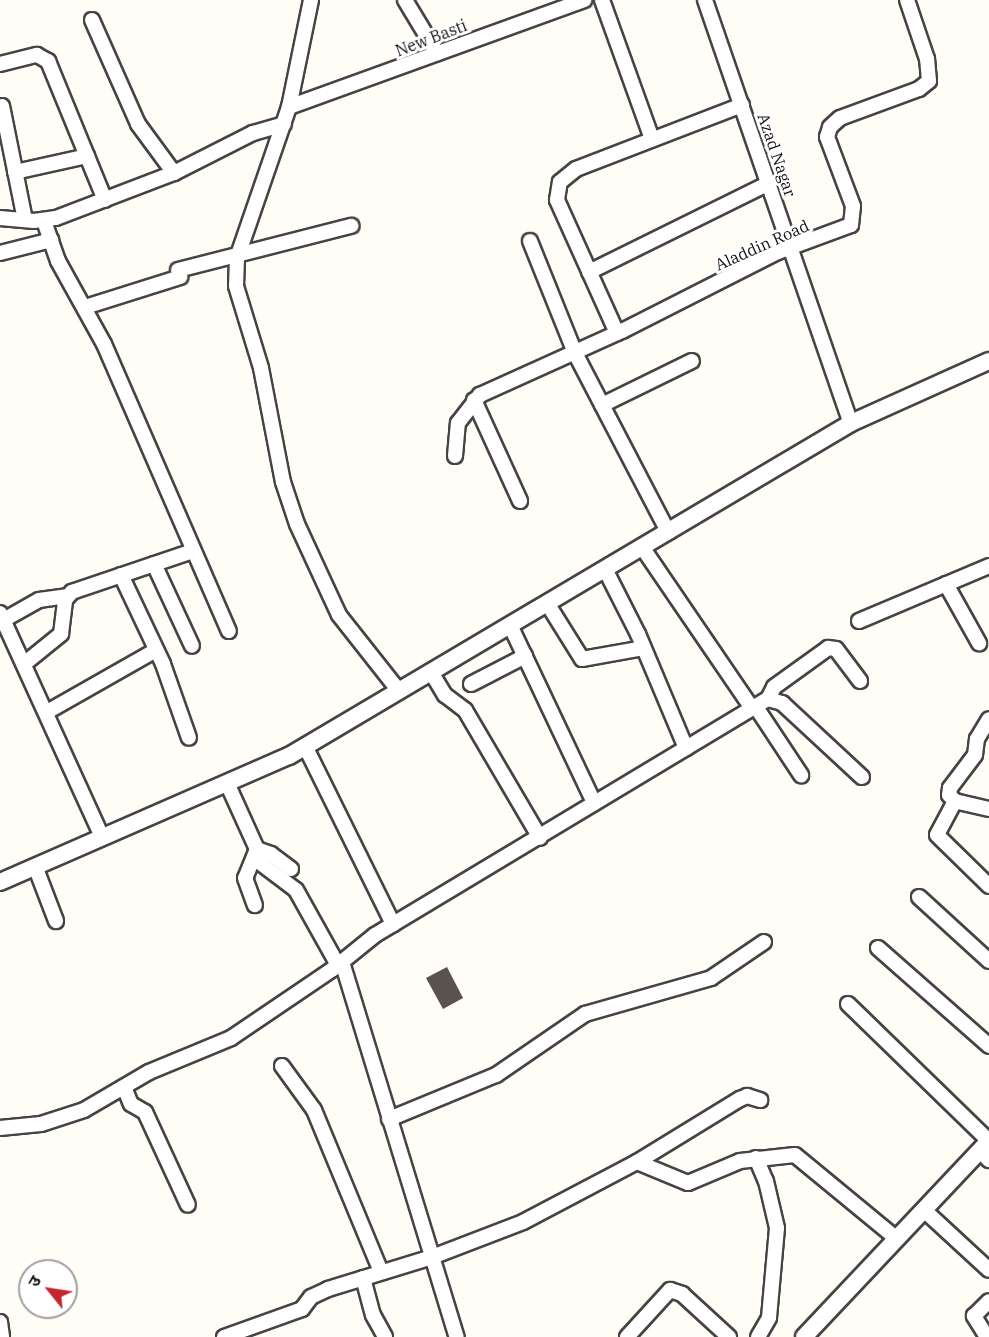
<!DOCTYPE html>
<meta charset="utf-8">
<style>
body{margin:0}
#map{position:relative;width:989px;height:1337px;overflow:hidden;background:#fffdf5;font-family:"IBM Plex Serif","Noto Sans Devanagari",serif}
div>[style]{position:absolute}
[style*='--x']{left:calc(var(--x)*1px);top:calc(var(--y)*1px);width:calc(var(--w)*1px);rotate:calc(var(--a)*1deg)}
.building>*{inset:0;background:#5a524d}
.roads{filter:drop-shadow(2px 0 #444) drop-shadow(-2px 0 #444) drop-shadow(0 2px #444) drop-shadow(0 -2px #444)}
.minor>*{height:14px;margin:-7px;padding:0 7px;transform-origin:7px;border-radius:7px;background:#fff}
.tertiary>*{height:16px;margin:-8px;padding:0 8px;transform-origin:8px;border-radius:8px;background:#fff}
span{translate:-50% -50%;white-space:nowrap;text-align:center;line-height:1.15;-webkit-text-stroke:6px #fff;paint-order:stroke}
.street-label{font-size:16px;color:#111}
.north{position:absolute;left:18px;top:1259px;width:60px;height:60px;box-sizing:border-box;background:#fff;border:2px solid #a0a0a0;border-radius:50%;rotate:300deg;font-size:16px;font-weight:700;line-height:24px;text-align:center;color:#111}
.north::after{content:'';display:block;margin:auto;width:21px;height:27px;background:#c4262e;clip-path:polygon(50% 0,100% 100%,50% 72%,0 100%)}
</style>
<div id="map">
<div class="building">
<div style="clip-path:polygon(447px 967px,463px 998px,443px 1009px,426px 978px)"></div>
</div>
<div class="roads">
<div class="minor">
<div style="--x:311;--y:0;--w:109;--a:101.6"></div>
<div style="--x:289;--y:107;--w:160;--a:109"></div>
<div style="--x:237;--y:258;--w:28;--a:92"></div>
<div style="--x:236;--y:286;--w:86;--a:73"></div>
<div style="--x:261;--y:368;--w:116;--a:79.1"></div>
<div style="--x:283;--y:482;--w:44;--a:71.6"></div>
<div style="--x:297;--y:524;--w:100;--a:65.2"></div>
<div style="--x:339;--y:615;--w:97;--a:51.7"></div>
<div style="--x:405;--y:0;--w:62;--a:58.9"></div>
<div style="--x:602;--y:0;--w:148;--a:70.2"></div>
<div style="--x:705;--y:0;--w:447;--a:71"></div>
<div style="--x:92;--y:20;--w:114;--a:66.1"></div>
<div style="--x:138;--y:124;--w:61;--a:53.7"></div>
<div style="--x:0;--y:64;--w:38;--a:-14"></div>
<div style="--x:37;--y:55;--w:13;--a:29"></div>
<div style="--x:48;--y:61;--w:150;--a:67.7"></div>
<div style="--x:2;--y:106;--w:116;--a:78.6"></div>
<div style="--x:289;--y:107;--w:314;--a:-19.9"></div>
<div style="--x:15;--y:172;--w:74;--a:-12.5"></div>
<div style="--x:0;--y:218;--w:34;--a:5"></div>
<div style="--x:34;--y:221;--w:22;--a:-8"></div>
<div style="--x:56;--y:218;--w:126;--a:-20.9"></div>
<div style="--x:174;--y:173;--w:89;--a:-26.9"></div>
<div style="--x:253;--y:133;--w:32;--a:-16"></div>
<div style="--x:44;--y:221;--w:42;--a:70.7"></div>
<div style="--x:58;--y:261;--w:95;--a:61"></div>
<div style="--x:104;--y:344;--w:313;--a:66.5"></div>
<div style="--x:530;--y:241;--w:121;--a:68.1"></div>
<div style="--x:575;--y:353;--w:202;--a:62.5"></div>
<div style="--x:0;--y:253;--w:53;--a:-14.3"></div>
<div style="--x:178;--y:270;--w:179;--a:-14.3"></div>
<div style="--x:589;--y:272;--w:201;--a:-26.3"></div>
<div style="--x:85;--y:307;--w:100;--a:-17.5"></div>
<div style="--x:617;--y:333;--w:146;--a:-114.3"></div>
<div style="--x:557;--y:200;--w:18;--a:-81"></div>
<div style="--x:560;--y:182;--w:21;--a:-39"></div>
<div style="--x:576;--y:169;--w:178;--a:-21.1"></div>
<div style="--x:474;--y:400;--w:111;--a:65.5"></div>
<div style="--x:602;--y:405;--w:100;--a:-26.1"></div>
<div style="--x:455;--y:456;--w:33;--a:-85"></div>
<div style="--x:458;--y:423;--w:36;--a:-52"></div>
<div style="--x:480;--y:395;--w:156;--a:-24.3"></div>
<div style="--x:622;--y:331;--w:175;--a:-26.9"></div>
<div style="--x:778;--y:252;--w:78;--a:-20.3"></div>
<div style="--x:851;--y:225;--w:19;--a:-84"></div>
<div style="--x:853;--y:206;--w:74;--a:-110.6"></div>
<div style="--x:827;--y:137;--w:10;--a:-73"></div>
<div style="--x:830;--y:127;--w:13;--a:-42"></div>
<div style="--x:840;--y:118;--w:84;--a:-20.2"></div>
<div style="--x:919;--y:89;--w:13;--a:-39"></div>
<div style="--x:929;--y:81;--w:22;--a:-95"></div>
<div style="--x:927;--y:59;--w:62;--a:-108.7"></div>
<div style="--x:642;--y:547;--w:195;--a:55.7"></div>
<div style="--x:154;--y:564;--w:90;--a:65.1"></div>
<div style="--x:605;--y:569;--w:73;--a:63.1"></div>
<div style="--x:638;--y:634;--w:124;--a:67.2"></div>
<div style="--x:121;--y:575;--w:98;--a:64.7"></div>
<div style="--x:163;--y:664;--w:78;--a:70.6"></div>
<div style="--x:946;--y:584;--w:68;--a:60.8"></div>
<div style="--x:547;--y:603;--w:66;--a:58"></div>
<div style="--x:582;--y:659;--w:62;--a:-10.2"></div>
<div style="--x:0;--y:613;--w:246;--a:65.5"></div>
<div style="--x:859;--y:621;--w:141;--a:-22.9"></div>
<div style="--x:0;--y:622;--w:45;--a:-29.4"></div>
<div style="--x:39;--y:600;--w:28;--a:-8"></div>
<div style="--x:510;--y:625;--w:197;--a:64.7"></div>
<div style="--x:24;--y:664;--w:48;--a:-39"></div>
<div style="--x:61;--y:634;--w:34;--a:-83"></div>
<div style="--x:65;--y:600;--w:11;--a:-49"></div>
<div style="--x:72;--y:592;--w:128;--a:-18.7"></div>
<div style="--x:431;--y:672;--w:27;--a:59"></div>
<div style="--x:445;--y:695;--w:25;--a:37"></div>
<div style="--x:465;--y:710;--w:148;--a:59.6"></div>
<div style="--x:471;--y:684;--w:61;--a:-27.4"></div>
<div style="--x:768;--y:699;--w:13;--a:-63"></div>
<div style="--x:774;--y:687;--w:67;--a:-35.8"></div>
<div style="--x:828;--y:648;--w:8;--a:7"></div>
<div style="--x:836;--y:649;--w:40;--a:53"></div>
<div style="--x:756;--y:707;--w:82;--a:56.5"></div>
<div style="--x:47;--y:712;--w:125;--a:-29.6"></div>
<div style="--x:305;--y:746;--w:199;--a:63.7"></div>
<div style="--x:227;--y:783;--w:72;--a:65.6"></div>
<div style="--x:257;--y:849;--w:31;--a:112"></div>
<div style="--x:245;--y:878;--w:29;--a:70"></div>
<div style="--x:955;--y:801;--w:8;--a:-135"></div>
<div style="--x:949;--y:795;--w:7;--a:-82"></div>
<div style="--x:950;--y:788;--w:41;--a:-52.9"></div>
<div style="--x:975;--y:755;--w:16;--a:-83"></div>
<div style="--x:977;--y:739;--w:23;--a:-59"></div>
<div style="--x:989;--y:809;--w:35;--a:-167"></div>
<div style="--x:955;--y:801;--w:38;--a:118"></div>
<div style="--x:937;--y:835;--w:73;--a:44.4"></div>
<div style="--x:257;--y:849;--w:15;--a:20"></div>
<div style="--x:271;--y:854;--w:25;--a:37"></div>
<div style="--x:255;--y:859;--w:51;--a:37.1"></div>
<div style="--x:296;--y:890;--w:86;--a:60.8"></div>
<div style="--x:35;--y:866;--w:59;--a:69.1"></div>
<div style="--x:919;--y:897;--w:95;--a:42.4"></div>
<div style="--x:878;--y:948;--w:148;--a:41.4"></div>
<div style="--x:342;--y:962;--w:392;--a:73"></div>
<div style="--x:848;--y:1004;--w:197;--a:44.2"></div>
<div style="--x:282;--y:1066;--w:54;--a:54"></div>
<div style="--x:314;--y:1110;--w:175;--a:67.5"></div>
<div style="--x:124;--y:1087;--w:18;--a:68"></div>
<div style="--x:131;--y:1104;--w:16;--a:30"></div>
<div style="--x:145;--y:1112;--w:102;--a:65.2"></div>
<div style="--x:389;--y:1119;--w:116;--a:-22.4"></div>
<div style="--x:496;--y:1075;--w:108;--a:-34.4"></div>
<div style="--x:585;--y:1014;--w:131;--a:-15.9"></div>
<div style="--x:711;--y:978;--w:64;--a:-34.2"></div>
<div style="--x:0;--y:1128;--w:41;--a:-5.6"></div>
<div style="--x:41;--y:1124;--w:45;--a:-18"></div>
<div style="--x:84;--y:1110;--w:75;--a:-30.3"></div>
<div style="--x:149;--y:1072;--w:89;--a:-22.5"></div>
<div style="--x:231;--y:1038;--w:123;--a:-34.1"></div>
<div style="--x:333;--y:969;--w:54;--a:-39"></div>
<div style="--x:375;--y:935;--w:458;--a:-31"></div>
<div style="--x:768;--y:699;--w:15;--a:16"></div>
<div style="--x:782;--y:703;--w:109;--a:42.8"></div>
<div style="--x:980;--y:1151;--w:13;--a:45"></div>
<div style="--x:756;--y:1158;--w:25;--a:67"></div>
<div style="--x:766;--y:1181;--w:48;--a:76.8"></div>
<div style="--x:777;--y:1228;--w:90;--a:95.1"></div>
<div style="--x:769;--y:1318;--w:22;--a:120"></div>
<div style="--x:637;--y:1162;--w:121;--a:-31.5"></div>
<div style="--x:740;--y:1099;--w:8;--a:-23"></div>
<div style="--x:747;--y:1096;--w:14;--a:17"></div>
<div style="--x:924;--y:1210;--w:88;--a:42.7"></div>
<div style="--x:363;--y:1278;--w:38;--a:75"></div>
<div style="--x:373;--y:1315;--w:25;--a:61"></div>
<div style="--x:0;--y:1322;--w:15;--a:82"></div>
<div style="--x:224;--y:1337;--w:83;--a:-19.7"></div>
<div style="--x:302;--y:1309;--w:15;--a:-53"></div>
<div style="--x:311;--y:1297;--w:19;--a:-25"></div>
<div style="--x:328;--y:1289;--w:109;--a:-17.1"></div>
<div style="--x:432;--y:1257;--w:97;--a:-21"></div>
<div style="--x:523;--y:1222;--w:129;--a:-27.8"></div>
<div style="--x:637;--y:1162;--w:55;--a:22.4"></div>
<div style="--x:688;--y:1183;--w:56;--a:-22.9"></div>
<div style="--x:740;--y:1161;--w:55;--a:-6.2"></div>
<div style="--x:795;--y:1155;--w:132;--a:39.5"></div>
<div style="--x:627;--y:1337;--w:64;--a:-47.5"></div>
<div style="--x:670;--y:1290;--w:13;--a:18"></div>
<div style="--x:682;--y:1294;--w:64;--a:42.5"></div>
<div style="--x:987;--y:1337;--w:25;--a:-122"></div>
<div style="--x:974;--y:1316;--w:21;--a:-45"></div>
</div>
<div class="tertiary">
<div style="--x:0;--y:882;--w:315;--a:-23.6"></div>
<div style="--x:289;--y:756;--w:653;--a:-30.65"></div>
<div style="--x:851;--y:423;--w:151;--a:-24.2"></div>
<div style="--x:804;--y:1337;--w:270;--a:-46.7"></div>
</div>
</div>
<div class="street-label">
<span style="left:431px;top:38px;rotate:-21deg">New Basti</span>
<span style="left:777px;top:155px;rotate:71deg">Azad Nagar</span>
<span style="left:762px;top:245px;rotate:-24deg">Aladdin Road</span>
</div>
<div class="north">उ</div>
</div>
